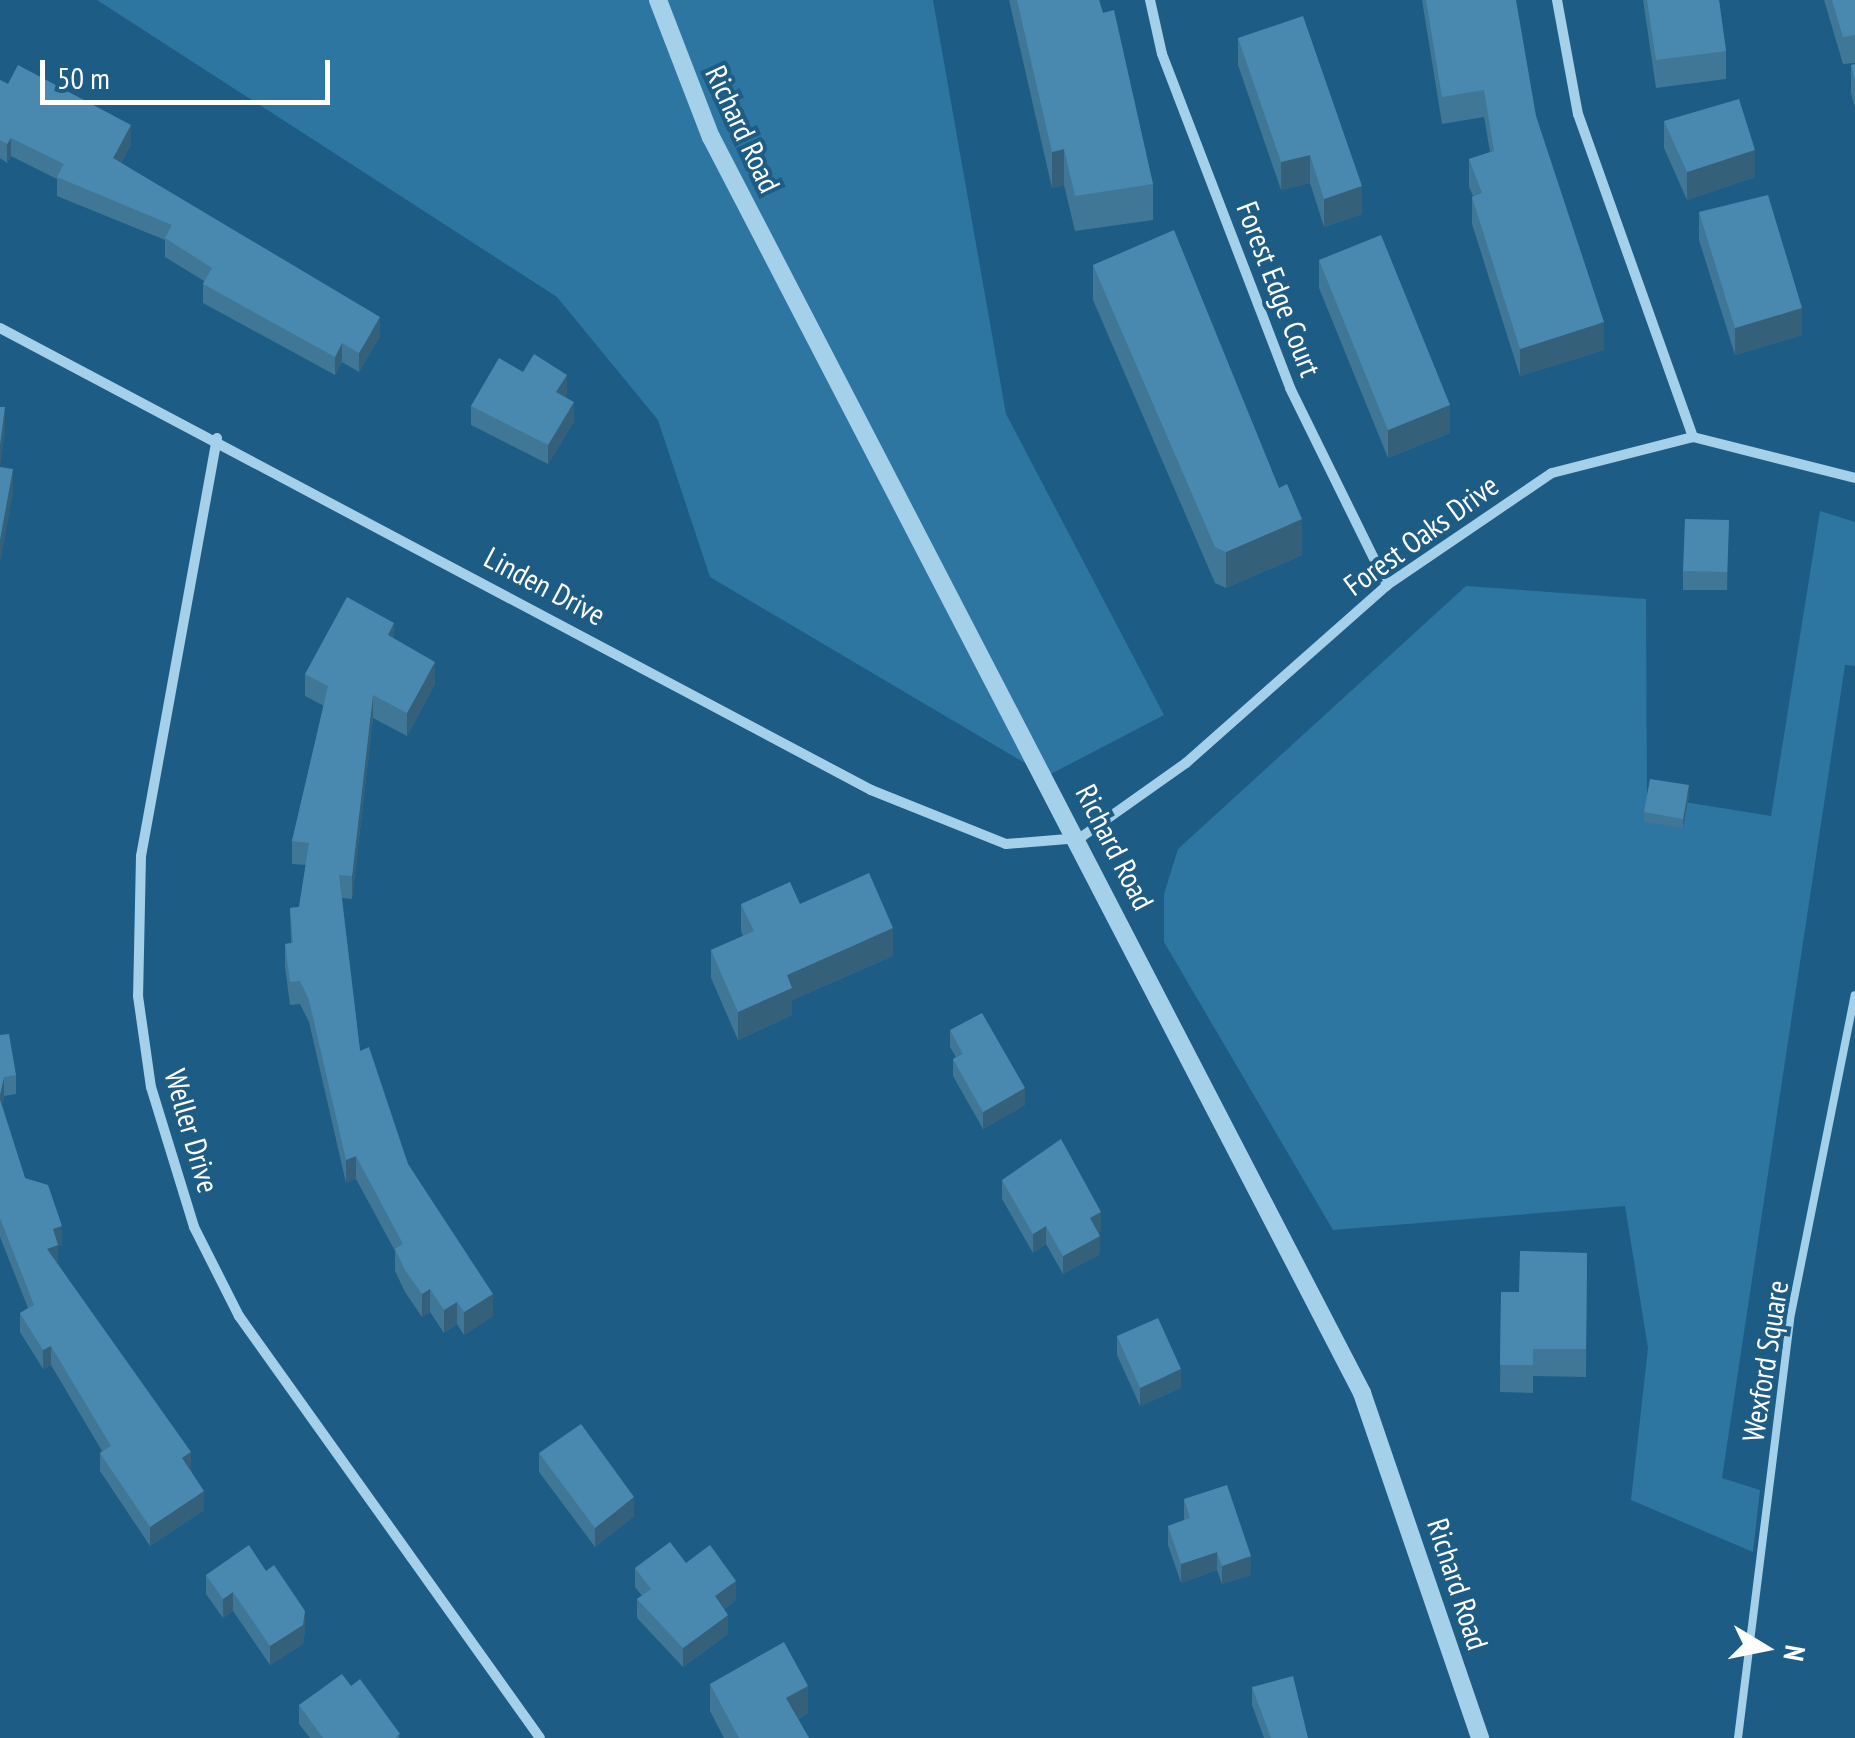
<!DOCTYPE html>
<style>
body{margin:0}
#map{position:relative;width:1855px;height:1738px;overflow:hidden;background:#1d5c84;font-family:"PT Sans Narrow",sans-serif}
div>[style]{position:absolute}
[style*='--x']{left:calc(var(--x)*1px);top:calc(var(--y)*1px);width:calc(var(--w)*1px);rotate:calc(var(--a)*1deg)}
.green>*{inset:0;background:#2d76a1}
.service>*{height:8px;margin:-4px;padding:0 4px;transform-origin:4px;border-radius:4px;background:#a4d0ea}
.minor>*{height:10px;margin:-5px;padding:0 5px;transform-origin:5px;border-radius:5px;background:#a4d0ea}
.tertiary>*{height:18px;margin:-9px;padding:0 9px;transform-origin:9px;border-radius:9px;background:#a4d0ea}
.wall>*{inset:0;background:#407696}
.shaded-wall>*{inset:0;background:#34607a}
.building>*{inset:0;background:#4a89af}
span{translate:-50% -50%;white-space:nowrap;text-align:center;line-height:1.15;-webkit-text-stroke:8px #1d5c84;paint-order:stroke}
.street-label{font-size:30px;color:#fff}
.north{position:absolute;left:1715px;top:1598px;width:100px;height:100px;-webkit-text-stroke:8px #1d5c84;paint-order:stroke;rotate:100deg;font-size:28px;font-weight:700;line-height:40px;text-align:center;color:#fff}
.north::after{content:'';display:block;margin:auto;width:35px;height:45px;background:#fff;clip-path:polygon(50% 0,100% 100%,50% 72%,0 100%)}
.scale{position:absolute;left:40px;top:60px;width:290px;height:45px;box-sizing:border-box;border:5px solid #fff;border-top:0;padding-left:12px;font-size:30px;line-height:35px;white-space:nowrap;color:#fff;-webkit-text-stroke:8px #1d5c84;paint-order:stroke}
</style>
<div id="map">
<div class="green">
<div style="clip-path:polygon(97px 0,933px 0,1006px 414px,1164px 715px,1047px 776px,710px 577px,658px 420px,557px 297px)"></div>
<div style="clip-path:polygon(1820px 511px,1855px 522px,1855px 666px,1845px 665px,1722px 1478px,1760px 1490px,1753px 1552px,1631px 1500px,1648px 1348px,1625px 1206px,1333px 1230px,1164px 942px,1164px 894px,1178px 849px,1466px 586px,1646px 599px,1647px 796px,1771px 816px)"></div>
</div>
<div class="service">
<div style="--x:1738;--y:1738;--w:422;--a:-82.9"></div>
<div style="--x:1790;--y:1319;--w:330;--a:-78.7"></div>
</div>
<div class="minor">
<div style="--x:1150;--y:0;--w:55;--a:77.5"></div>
<div style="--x:1162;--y:54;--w:358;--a:69"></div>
<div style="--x:1290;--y:388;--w:220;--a:63.8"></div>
<div style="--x:1557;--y:0;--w:116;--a:79.6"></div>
<div style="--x:1578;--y:114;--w:343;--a:70.4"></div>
<div style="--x:0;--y:328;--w:986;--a:27.94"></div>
<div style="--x:871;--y:790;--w:145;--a:21.8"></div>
<div style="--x:1006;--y:844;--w:74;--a:-4.6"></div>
<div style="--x:1080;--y:838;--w:130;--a:-35.3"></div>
<div style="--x:1186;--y:763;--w:268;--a:-41.5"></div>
<div style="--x:1387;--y:585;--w:199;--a:-34.2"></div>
<div style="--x:1552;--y:473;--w:146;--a:-14.3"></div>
<div style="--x:1693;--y:437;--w:167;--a:14.2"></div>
<div style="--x:217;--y:438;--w:425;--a:100.3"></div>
<div style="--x:141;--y:856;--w:140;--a:91.2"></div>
<div style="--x:138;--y:996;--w:92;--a:81.9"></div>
<div style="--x:151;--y:1087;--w:146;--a:72.9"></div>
<div style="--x:194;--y:1227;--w:100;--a:63.2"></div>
<div style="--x:239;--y:1316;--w:518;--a:54.5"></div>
</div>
<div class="tertiary">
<div style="--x:658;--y:0;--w:147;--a:68.9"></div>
<div style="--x:711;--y:137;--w:1415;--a:62.6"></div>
<div style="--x:1362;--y:1393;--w:365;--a:71.1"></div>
</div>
<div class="wall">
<div style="clip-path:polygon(1009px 0,1099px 0,1153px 184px,1153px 220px,1075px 231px,1064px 185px,1052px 188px)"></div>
<div style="clip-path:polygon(1422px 0,1426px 0,1536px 116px,1604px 350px,1520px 376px,1472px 224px,1472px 197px,1473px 196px,1469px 187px,1469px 159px,1490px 152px,1484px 117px,1442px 124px)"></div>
<div style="clip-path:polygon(1643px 0,1719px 0,1726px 51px,1726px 79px,1656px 88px)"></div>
<div style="clip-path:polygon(1824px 0,1855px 0,1855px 63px,1843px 64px)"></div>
<div style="clip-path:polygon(1238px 38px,1362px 214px,1324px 227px,1310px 183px,1281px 190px,1238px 65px)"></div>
<div style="clip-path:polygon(1855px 64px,1855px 108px,1851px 93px,1851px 65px)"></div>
<div style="clip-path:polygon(0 80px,131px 144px,121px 163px,380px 336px,359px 372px,342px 362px,335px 375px,203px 303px,203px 284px,204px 281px,165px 257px,165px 240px,57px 196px,57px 179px,11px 156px,7px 163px,0 158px)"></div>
<div style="clip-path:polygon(1664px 121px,1755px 177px,1687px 200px,1664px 148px)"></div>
<div style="clip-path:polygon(1699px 212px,1802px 335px,1735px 355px,1699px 240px)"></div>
<div style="clip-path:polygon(1319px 260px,1450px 433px,1388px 458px,1319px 288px)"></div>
<div style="clip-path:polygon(1093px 265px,1279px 488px,1302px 555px,1226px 588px,1215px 583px,1093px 300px)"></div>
<div style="clip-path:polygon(523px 372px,567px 394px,565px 397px,574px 421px,548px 464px,471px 425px,471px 406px)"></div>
<div style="clip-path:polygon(1729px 520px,1727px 590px,1683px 590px,1683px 571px)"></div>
<div style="clip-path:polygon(394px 639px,435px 684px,407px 736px,373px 718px,352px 899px,342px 898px,360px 1051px,408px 1164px,493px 1316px,464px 1335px,457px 1324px,444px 1333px,430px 1312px,422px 1317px,405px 1292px,395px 1271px,395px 1251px,356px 1179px,346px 1183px,309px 1022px,300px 1004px,290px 1005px,285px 967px,285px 944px,291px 943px,290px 908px,299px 907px,306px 865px,292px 864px,292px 841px,324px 706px,305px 696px,305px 674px)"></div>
<div style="clip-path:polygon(1689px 795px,1683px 828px,1644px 822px,1644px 812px)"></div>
<div style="clip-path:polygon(741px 904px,800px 904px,893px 956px,792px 1000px,792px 1015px,738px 1040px,711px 978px,711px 950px,743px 936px,741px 931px)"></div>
<div style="clip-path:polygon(950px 1030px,1025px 1105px,983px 1129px,953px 1076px,953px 1059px,956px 1057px,950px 1047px)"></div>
<div style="clip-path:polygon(0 1035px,16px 1075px,16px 1094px,4px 1096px,2px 1105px,25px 1178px,62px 1245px,58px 1246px,58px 1264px,191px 1470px,204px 1510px,150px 1546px,100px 1471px,100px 1453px,102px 1451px,51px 1365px,43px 1369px,20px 1332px,20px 1313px,28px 1308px,0 1237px)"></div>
<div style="clip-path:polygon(1002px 1180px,1101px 1231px,1098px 1233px,1100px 1254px,1063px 1274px,1046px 1244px,1033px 1253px,1002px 1199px)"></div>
<div style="clip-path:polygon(1587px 1253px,1586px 1377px,1533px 1376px,1533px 1393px,1500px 1392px,1501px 1292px,1519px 1292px)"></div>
<div style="clip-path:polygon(1117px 1336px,1181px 1388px,1140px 1406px,1117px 1355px)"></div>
<div style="clip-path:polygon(539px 1453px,634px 1516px,595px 1547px,539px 1472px)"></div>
<div style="clip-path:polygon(1184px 1499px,1251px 1575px,1222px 1584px,1217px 1570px,1181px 1583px,1168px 1545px,1168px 1526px,1184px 1520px)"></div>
<div style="clip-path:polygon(686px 1563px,736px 1600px,724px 1609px,728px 1634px,683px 1667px,637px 1618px,637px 1599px,642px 1596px,635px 1587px,635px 1568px)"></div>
<div style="clip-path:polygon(206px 1575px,305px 1630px,303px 1644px,270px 1665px,233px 1611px,223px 1618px,206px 1594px)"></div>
<div style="clip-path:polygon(710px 1684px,808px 1713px,798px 1719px,809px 1738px,724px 1738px,710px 1711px)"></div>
<div style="clip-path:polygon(351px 1686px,400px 1738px,310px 1738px,299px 1724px,299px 1705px)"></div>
<div style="clip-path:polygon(1252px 1687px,1308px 1738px,1264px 1738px,1252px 1705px)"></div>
</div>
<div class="shaded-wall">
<div style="clip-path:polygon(131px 125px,131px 144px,113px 177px,113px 158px)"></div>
<div style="clip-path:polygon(11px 138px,11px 156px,7px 163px,7px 144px)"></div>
<div style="clip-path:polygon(1064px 149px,1064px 185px,1052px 188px,1052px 152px)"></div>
<div style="clip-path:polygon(1755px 150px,1755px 177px,1687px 200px,1687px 172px)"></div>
<div style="clip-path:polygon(1310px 155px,1310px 183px,1281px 190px,1281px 162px)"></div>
<div style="clip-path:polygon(1362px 186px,1362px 214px,1324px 227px,1324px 199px)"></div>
<div style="clip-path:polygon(1802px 308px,1802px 335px,1735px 355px,1735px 328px)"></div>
<div style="clip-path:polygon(380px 317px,380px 336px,359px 372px,359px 353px)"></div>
<div style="clip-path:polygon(1604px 322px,1604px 350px,1520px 376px,1520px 349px)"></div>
<div style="clip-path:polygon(342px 343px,342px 362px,335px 375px,335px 357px)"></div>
<div style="clip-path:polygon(567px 375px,567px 394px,556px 410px,556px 392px)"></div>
<div style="clip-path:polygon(574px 402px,574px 421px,548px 464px,548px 445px)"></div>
<div style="clip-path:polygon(1450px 405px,1450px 433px,1388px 458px,1388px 430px)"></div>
<div style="clip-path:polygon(5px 407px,5px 432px,0 469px,0 445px)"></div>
<div style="clip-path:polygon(13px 469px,13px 493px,0 564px,0 540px)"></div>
<div style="clip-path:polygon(1302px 519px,1302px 555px,1226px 588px,1226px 552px)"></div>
<div style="clip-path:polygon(394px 623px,394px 645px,388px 635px)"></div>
<div style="clip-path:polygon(435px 662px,435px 684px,407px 736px,407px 713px)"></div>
<div style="clip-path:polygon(373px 695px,373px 718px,352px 899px,352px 876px)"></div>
<div style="clip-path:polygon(1689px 785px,1689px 795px,1683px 828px,1683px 819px)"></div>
<div style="clip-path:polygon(893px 928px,893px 956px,792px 1000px,792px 1015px,738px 1040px,738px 1012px,787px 975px)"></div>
<div style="clip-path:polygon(4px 1077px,4px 1096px,0 1114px,0 1095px)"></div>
<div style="clip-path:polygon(1025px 1088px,1025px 1105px,983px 1129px,983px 1112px)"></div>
<div style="clip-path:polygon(356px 1156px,356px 1179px,346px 1183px,346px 1160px)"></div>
<div style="clip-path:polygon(1101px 1212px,1101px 1231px,1090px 1237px,1090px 1218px)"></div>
<div style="clip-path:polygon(62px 1226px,62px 1245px,58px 1246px,58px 1264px,47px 1268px,47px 1249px,53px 1229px)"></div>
<div style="clip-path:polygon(1046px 1226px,1046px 1244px,1033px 1253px,1033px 1234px)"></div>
<div style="clip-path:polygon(1100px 1236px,1100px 1254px,1063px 1274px,1063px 1256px)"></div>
<div style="clip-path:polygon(430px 1289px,430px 1312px,422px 1317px,422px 1294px)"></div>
<div style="clip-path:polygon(493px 1294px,493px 1316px,464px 1335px,464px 1312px)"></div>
<div style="clip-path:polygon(457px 1302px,457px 1324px,444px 1333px,444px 1310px)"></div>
<div style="clip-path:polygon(51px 1346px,51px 1365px,43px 1369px,43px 1350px)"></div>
<div style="clip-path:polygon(1181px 1369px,1181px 1388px,1140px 1406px,1140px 1388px)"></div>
<div style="clip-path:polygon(191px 1452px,191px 1470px,182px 1477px,182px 1458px)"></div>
<div style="clip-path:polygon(204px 1491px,204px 1510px,150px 1546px,150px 1527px)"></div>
<div style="clip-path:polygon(634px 1497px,634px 1516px,595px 1547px,595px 1528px)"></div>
<div style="clip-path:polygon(1217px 1552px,1217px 1570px,1181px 1583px,1181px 1564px)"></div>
<div style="clip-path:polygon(1251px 1556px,1251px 1575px,1222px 1584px,1222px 1566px)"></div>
<div style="clip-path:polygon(736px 1581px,736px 1600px,715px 1615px,715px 1596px)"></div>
<div style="clip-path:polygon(233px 1592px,233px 1611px,223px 1618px,223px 1599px)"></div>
<div style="clip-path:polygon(305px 1611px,305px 1630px,303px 1644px,270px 1665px,270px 1646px)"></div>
<div style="clip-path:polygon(728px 1615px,728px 1634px,683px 1667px,683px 1648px)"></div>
<div style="clip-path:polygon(808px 1686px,808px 1713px,786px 1725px,786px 1698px)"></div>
</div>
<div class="building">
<div style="clip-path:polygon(1017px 0,1099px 0,1103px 13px,1114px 10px,1153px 184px,1075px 196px,1064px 149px,1052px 152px)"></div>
<div style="clip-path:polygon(1426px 0,1516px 0,1536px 116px,1604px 322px,1520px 349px,1472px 197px,1482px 193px,1469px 159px,1494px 151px,1484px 90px,1442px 97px)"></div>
<div style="clip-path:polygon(1647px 0,1719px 0,1726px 51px,1656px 60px)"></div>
<div style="clip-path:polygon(1832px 0,1855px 0,1855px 35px,1843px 37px)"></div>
<div style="clip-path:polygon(1303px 16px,1362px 186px,1324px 199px,1310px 155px,1281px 162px,1238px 38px)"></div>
<div style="clip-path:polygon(1855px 64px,1855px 81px,1851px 65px)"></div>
<div style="clip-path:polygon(18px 65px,131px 125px,113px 158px,380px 317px,359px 353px,342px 343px,335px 357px,203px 284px,212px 268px,165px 238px,172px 225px,57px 177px,64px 164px,11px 138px,7px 144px,0 140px,0 80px,8px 84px)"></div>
<div style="clip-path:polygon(1739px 99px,1755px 150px,1687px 172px,1664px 121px)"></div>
<div style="clip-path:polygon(1768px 195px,1802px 308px,1735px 328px,1699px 212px)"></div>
<div style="clip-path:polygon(1174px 230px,1279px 488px,1287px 484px,1302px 519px,1226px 552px,1215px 547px,1093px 265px)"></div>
<div style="clip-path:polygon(1381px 235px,1450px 405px,1388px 430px,1319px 260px)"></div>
<div style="clip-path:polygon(534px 354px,567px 375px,556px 392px,574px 402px,548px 445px,471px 406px,499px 358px,523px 372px)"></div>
<div style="clip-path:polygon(0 407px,5px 407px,0 445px)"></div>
<div style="clip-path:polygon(0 467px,13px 469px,0 540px)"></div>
<div style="clip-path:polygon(1685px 519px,1729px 520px,1727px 572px,1683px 571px)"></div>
<div style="clip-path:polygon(347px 597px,394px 623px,388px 635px,435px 662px,407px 713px,373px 695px,352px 876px,339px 875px,360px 1051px,369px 1047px,408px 1164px,493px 1294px,464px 1312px,457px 1302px,444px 1310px,430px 1289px,422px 1294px,405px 1270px,395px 1249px,403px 1244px,356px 1156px,346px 1160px,309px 1000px,300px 981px,290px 982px,285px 944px,293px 943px,290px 908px,299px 907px,309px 843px,292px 841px,328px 686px,305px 674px)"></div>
<div style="clip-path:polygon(1650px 779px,1689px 785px,1683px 819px,1644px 812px)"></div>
<div style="clip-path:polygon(869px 873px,893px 928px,787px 975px,792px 988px,738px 1012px,711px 950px,754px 931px,741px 904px,790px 882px,800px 904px)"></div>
<div style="clip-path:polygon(982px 1013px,1025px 1088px,983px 1112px,953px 1059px,963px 1054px,950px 1030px)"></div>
<div style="clip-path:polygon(9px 1034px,16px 1075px,4px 1077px,0 1095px,0 1035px)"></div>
<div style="clip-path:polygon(0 1100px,25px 1178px,48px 1185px,62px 1226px,53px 1229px,58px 1245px,47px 1249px,191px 1452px,182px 1458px,204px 1491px,150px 1527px,100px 1453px,111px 1446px,51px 1346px,43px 1350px,20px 1313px,34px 1305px,0 1218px)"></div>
<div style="clip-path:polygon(1061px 1139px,1101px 1212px,1090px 1218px,1100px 1236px,1063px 1256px,1046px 1226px,1033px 1234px,1002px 1180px)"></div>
<div style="clip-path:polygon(1520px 1251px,1587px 1253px,1586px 1349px,1533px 1349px,1533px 1365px,1500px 1365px,1501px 1292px,1519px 1292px)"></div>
<div style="clip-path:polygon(1158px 1318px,1181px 1369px,1140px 1388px,1117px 1336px)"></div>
<div style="clip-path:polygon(581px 1424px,634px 1497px,595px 1528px,539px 1453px)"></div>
<div style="clip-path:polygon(1227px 1485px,1251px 1556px,1222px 1566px,1217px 1552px,1181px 1564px,1168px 1526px,1190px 1518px,1184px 1499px)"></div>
<div style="clip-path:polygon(670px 1542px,686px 1563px,710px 1545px,736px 1581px,715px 1596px,728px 1615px,683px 1648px,637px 1599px,651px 1589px,635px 1568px)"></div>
<div style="clip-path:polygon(249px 1545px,266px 1571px,274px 1565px,305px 1611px,303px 1625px,270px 1646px,233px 1592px,223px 1599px,206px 1575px)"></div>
<div style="clip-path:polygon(784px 1642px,808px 1686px,786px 1698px,809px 1738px,739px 1738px,710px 1684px)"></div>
<div style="clip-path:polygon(342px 1674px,351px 1686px,360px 1679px,400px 1734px,395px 1738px,323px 1738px,299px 1705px)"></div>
<div style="clip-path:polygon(1293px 1676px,1308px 1738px,1271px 1738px,1252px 1687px)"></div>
</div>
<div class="street-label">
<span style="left:743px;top:129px;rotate:65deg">Richard Road</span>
<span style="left:1279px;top:289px;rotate:69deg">Forest Edge Court</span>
<span style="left:1421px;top:535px;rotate:-36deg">Forest Oaks Drive</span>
<span style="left:545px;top:586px;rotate:28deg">Linden Drive</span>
<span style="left:1115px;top:847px;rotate:63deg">Richard Road</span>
<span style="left:192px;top:1131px;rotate:74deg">Weller Drive</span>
<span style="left:1765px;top:1361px;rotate:-81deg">Wexford Square</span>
<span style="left:1458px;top:1584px;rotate:72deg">Richard Road</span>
</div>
<div class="north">N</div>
<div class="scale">50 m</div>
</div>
